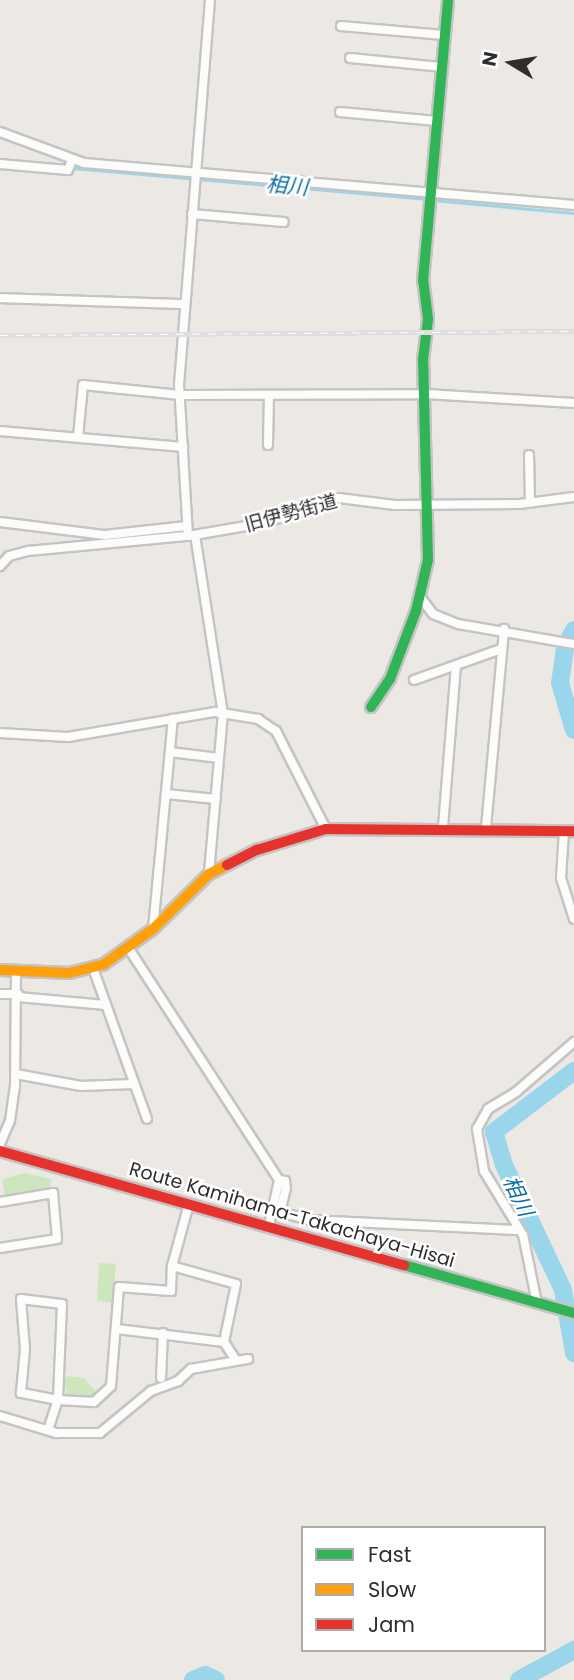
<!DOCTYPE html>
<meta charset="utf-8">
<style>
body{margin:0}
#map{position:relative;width:574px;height:1680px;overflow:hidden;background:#ece8e4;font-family:Poppins,"Noto Sans JP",sans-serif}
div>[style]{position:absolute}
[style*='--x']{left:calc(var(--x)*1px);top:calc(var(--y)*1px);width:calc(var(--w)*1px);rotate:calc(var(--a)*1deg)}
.green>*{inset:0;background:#cee6be}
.stream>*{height:2.5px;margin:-1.25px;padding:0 1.25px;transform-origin:1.25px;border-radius:1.25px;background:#99d6ec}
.river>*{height:18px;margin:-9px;padding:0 9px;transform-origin:9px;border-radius:9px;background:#99d6ec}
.roads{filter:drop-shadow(2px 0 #c5c4c5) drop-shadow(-2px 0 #c5c4c5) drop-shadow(0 2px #c5c4c5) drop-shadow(0 -2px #c5c4c5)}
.street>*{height:8px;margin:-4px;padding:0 4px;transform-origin:4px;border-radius:4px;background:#fcfcfb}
.fast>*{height:10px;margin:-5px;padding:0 5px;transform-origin:5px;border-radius:5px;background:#30b455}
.slow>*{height:10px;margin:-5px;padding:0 5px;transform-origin:5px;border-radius:5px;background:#ff9f0a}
.jam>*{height:10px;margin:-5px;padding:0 5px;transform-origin:5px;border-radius:5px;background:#e5322d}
.rail>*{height:5px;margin-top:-2.5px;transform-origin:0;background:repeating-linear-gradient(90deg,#fff 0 8px,#dfdfe1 0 16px);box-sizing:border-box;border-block:2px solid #dfdfe1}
span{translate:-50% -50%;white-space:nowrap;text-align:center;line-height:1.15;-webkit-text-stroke:5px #fff;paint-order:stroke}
.street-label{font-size:19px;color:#2e2e2e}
.water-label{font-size:21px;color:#0d6fa3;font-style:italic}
.legend{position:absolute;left:301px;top:1526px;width:245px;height:126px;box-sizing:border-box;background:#fff;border:2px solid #ababab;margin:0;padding:9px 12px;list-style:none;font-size:21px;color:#2e2e2e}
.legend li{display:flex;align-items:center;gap:14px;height:35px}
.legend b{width:35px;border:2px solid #ababab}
.north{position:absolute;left:476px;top:28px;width:70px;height:70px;-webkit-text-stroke:5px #fff;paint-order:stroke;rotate:281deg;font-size:19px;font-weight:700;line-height:28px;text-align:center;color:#2e2e2e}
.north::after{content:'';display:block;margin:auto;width:24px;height:32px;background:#2e2e2e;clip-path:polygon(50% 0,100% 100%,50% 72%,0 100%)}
</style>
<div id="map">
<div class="green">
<div style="clip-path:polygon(25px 1173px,51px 1179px,51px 1189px,5px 1197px,2px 1179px)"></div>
<div style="clip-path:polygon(99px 1263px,116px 1264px,113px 1303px,97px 1301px)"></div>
<div style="clip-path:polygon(64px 1376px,84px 1378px,97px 1393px,88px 1398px,67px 1397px)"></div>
</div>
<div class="stream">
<div style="--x:21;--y:162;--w:45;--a:5.1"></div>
<div style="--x:73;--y:168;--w:353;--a:5"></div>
<div style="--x:432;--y:200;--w:143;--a:5.2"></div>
</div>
<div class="river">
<div style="--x:574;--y:630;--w:20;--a:117"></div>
<div style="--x:565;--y:648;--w:35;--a:98"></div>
<div style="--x:560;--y:683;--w:49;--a:73.4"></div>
<div style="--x:574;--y:1071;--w:101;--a:142.7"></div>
<div style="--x:494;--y:1132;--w:34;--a:73"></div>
<div style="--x:504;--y:1165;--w:138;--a:64.7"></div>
<div style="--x:563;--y:1290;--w:64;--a:80.1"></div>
<div style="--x:193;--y:1680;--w:13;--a:-23"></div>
<div style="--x:205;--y:1675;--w:12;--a:24"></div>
<div style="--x:519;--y:1680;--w:63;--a:-28.6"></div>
</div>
<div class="roads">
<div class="street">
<div style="--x:341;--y:26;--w:103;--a:5"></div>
<div style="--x:350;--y:58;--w:91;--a:5.6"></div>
<div style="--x:340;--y:112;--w:97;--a:5.3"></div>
<div style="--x:0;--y:132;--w:90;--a:20.3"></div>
<div style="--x:84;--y:163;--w:492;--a:4.9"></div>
<div style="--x:0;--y:164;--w:68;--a:5"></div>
<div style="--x:68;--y:170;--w:11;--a:-68"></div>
<div style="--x:192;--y:214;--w:92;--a:5"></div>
<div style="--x:0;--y:298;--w:184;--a:1.9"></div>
<div style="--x:0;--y:431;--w:184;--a:5"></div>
<div style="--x:78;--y:437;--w:52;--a:-84.5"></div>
<div style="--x:83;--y:385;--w:98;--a:5.9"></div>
<div style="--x:180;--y:395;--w:246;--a:-0.2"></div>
<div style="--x:426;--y:394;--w:148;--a:3.5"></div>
<div style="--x:268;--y:445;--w:50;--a:-88.9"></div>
<div style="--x:529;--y:455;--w:47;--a:88.8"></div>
<div style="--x:0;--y:522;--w:106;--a:7.1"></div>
<div style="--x:105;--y:535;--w:82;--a:-6.3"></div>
<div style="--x:195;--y:535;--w:180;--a:81.1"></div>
<div style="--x:223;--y:713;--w:162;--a:95"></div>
<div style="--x:188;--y:536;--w:151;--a:-93.4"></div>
<div style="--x:179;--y:385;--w:386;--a:-85.4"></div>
<div style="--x:0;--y:566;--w:13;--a:-48"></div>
<div style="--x:9;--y:556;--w:20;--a:-15"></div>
<div style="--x:28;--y:551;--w:161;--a:-5.4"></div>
<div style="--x:188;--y:536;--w:77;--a:-9.7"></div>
<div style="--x:264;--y:523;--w:79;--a:-18.4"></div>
<div style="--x:339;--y:498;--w:56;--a:7.1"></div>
<div style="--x:395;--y:505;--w:124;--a:-0.5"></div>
<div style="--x:519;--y:504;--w:55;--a:-7.3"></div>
<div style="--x:421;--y:598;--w:20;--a:53"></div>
<div style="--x:433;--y:614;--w:27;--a:22"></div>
<div style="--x:458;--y:624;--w:118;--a:9.8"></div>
<div style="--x:414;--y:680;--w:92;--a:-19.6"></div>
<div style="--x:0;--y:733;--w:68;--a:3.4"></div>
<div style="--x:68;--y:737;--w:149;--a:-9.7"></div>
<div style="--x:215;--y:712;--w:44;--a:9.2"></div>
<div style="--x:258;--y:719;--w:22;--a:34"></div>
<div style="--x:276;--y:731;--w:110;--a:63"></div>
<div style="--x:170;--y:752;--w:49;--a:7"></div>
<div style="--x:166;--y:794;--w:50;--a:5.7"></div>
<div style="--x:443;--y:827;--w:161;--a:-85.4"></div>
<div style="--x:486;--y:828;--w:200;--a:-84.8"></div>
<div style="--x:564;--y:831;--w:47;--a:93.7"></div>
<div style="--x:561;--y:878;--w:43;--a:72.4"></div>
<div style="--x:153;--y:929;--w:211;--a:-84.6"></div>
<div style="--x:129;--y:949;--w:275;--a:57"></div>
<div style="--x:279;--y:1180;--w:47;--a:102.3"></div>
<div style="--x:93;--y:968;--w:160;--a:70.3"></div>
<div style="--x:0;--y:994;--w:18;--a:0"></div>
<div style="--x:18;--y:997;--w:88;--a:5.2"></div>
<div style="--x:16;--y:1074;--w:66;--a:10.5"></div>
<div style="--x:81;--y:1086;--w:53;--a:-2.2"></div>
<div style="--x:0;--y:1144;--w:25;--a:-67"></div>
<div style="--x:10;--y:1121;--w:34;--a:-82"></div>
<div style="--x:15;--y:1087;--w:116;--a:-89.5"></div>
<div style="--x:279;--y:1180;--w:6;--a:9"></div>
<div style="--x:285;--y:1181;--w:7;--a:82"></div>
<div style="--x:286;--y:1188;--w:25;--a:104"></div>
<div style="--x:280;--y:1212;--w:31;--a:15"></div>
<div style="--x:310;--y:1220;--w:207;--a:2.8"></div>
<div style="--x:0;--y:1202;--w:54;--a:-9.6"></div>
<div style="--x:53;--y:1193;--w:46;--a:85"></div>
<div style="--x:57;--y:1239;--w:58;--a:171"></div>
<div style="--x:172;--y:1266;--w:66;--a:15.7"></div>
<div style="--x:236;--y:1284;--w:59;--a:101.7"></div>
<div style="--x:537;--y:1303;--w:69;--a:-101.6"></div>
<div style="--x:523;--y:1235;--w:75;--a:-121.4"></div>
<div style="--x:484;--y:1171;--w:43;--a:-99.5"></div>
<div style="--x:477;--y:1129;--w:23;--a:-61"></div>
<div style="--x:488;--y:1109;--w:33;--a:-31"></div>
<div style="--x:516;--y:1092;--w:77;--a:-40.8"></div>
<div style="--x:117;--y:1329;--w:108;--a:6.9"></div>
<div style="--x:224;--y:1342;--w:20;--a:57"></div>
<div style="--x:161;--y:1378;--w:45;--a:-87.5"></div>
<div style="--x:0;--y:1416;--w:59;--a:16.9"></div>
<div style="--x:56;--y:1433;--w:44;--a:0"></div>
<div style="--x:100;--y:1433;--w:66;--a:-39.5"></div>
<div style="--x:151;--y:1391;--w:29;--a:-20"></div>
<div style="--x:178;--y:1381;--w:18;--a:-43"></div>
<div style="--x:191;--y:1369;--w:58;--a:-10"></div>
<div style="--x:48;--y:1430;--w:32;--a:-72"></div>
<div style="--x:58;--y:1400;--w:38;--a:-169"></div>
<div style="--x:21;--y:1393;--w:44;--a:-84.8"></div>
<div style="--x:25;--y:1349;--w:50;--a:-94.6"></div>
<div style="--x:21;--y:1299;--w:41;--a:7"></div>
<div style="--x:62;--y:1304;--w:96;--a:92.4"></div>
<div style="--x:58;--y:1400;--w:36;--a:3"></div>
<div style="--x:94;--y:1402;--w:23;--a:-43"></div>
<div style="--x:111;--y:1386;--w:99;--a:-85.4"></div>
<div style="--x:119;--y:1287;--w:52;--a:4.4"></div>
<div style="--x:171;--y:1291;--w:25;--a:-88"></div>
<div style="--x:172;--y:1266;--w:64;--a:-74.7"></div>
</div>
<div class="fast">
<div style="--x:371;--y:707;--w:34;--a:-56"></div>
<div style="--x:390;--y:679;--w:73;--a:-69.1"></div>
<div style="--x:416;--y:611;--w:52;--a:-76.8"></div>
<div style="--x:428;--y:560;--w:200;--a:-91.4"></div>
<div style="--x:423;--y:360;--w:41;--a:-83"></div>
<div style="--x:428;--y:319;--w:38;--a:-97"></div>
<div style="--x:423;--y:281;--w:282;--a:-84.9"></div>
<div style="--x:404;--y:1265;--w:177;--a:15.8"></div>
</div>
<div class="slow">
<div style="--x:0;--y:970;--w:69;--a:2.5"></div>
<div style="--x:69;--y:973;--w:36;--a:-14"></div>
<div style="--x:104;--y:964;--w:60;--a:-35.5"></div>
<div style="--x:153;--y:929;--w:78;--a:-44.5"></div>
<div style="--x:209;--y:874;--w:20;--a:-27"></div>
</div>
<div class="jam">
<div style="--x:227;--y:865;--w:34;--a:-27"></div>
<div style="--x:257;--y:850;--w:72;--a:-16.9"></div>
<div style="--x:326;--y:829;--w:248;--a:0.5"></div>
<div style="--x:0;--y:1151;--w:420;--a:15.8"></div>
</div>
</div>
<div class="rail">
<div style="--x:0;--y:335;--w:574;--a:-0.4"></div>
</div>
<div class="street-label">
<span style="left:291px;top:513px;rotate:-15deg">旧伊勢街道</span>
<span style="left:292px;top:1215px;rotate:16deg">Route Kamihama-Takachaya-Hisai</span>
</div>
<div class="water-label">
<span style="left:287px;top:186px;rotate:5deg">相川</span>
<span style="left:518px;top:1196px;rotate:65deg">相川</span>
</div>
<ul class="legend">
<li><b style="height:9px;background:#30b455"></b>Fast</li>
<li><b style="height:9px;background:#ff9f0a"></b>Slow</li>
<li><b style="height:9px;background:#e5322d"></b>Jam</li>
</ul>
<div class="north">N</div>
</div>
